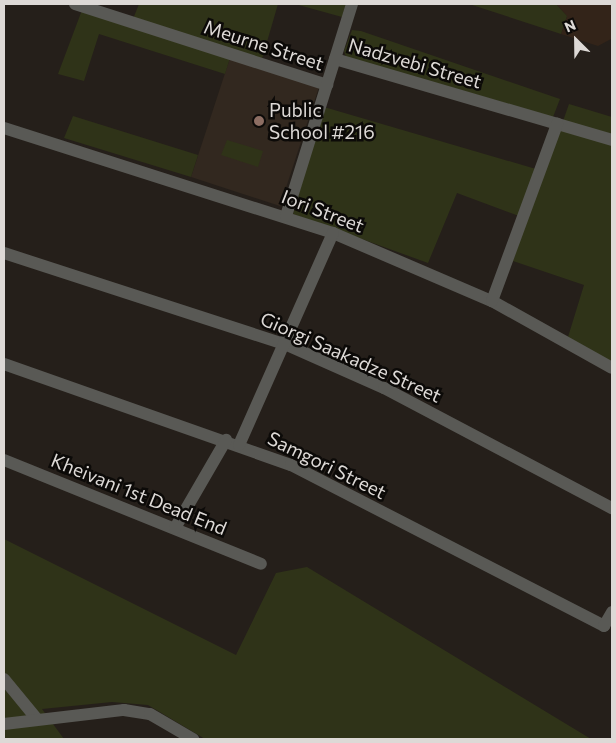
<!DOCTYPE html>
<style>
body{margin:0}
#map{position:relative;width:616px;height:743px;overflow:hidden;background:#251f1a;font-family:Commissioner,sans-serif}
div>[style]{position:absolute}
[style*='--x']{left:calc(var(--x)*1px);top:calc(var(--y)*1px);width:calc(var(--w)*1px);rotate:calc(var(--a)*1deg)}
.built>*{inset:0;background:#32281f}
.industrial>*{inset:0;background:#332419}
.green>*{inset:0;background:#2f3318}
.minor>*{height:12px;margin:-6px;padding:0 6px;transform-origin:6px;border-radius:6px;background:#595955}
.dots>*{width:14px;height:14px;translate:-50% -50%;box-sizing:border-box;border:2px solid #0c0a08;border-radius:50%}
span{translate:-50% -50%;white-space:nowrap;text-align:center;line-height:1.15;-webkit-text-stroke:5px #0c0a08;paint-order:stroke}
.street-label{font-size:19px;color:#ddd9d6}
.poi-label{font-size:19px;color:#ddd9d6}
.left{translate:0 -50%;text-align:left}
.frame{position:absolute;inset:0;border:5px solid #ddd9d6;pointer-events:none}
.north{position:absolute;left:551px;top:15px;width:50px;height:50px;-webkit-text-stroke:4px #0c0a08;paint-order:stroke;rotate:337deg;font-size:14px;font-weight:700;line-height:20px;text-align:center;color:#ddd9d6}
.north::after{content:'';display:block;margin:auto;width:18px;height:22px;background:#ddd9d6;clip-path:polygon(50% 0,100% 100%,50% 72%,0 100%)}
</style>
<div id="map">
<div class="built">
<div style="clip-path:polygon(230px 58px,319px 87px,280px 206px,191px 177px)"></div>
</div>
<div class="industrial">
<div style="clip-path:polygon(556px 4px,612px 4px,611px 39px,598px 46px,561px 34px,567px 16px)"></div>
</div>
<div class="green">
<div style="clip-path:polygon(139px 4px,278px 4px,262px 59px,133px 19px)"></div>
<div style="clip-path:polygon(295px 4px,346px 4px,342px 17px)"></div>
<div style="clip-path:polygon(469px 4px,556px 4px,567px 16px,561px 34px)"></div>
<div style="clip-path:polygon(82px 10px,230px 58px,225px 74px,99px 34px,84px 81px,58px 74px)"></div>
<div style="clip-path:polygon(352px 30px,361px 31px,560px 99px,553px 117px,346px 57px,344px 51px)"></div>
<div style="clip-path:polygon(569px 104px,612px 117px,612px 135px,563px 121px)"></div>
<div style="clip-path:polygon(324px 107px,536px 169px,519px 216px,457px 193px,428px 263px,293px 214px)"></div>
<div style="clip-path:polygon(73px 116px,198px 155px,191px 177px,64px 138px)"></div>
<div style="clip-path:polygon(556px 129px,612px 144px,612px 362px,568px 337px,584px 285px,513px 261px)"></div>
<div style="clip-path:polygon(227px 140px,263px 151px,258px 167px,221px 155px)"></div>
<div style="clip-path:polygon(4px 539px,236px 655px,276px 573px,307px 567px,591px 739px,205px 739px,148px 705px,112px 702px,42px 709px,64px 739px,4px 739px)"></div>
</div>
<div class="minor">
<div style="--x:75;--y:4;--w:265;--a:17.8"></div>
<div style="--x:335;--y:59;--w:289;--a:16.3"></div>
<div style="--x:4;--y:128;--w:345;--a:17.7"></div>
<div style="--x:333;--y:233;--w:173;--a:23.2"></div>
<div style="--x:492;--y:301;--w:137;--a:29.2"></div>
<div style="--x:286;--y:216;--w:222;--a:-72.7"></div>
<div style="--x:4;--y:253;--w:298;--a:18"></div>
<div style="--x:287;--y:345;--w:106;--a:23.9"></div>
<div style="--x:384;--y:388;--w:258;--a:27.8"></div>
<div style="--x:492;--y:301;--w:189;--a:-69.8"></div>
<div style="--x:4;--y:364;--w:304;--a:19.4"></div>
<div style="--x:291;--y:465;--w:352;--a:27.2"></div>
<div style="--x:604;--y:626;--w:16;--a:-60"></div>
<div style="--x:239;--y:445;--w:232;--a:-66.1"></div>
<div style="--x:4;--y:460;--w:277;--a:22"></div>
<div style="--x:175;--y:528;--w:102;--a:-59.9"></div>
<div style="--x:4;--y:679;--w:50;--a:50.6"></div>
<div style="--x:4;--y:724;--w:121;--a:-6.7"></div>
<div style="--x:124;--y:710;--w:26;--a:9"></div>
<div style="--x:150;--y:714;--w:50;--a:30.2"></div>
</div>
<div class="dots">
<div style="left:259px;top:121px;background:#8d6e63"></div>
</div>
<div class="street-label">
<span style="left:264px;top:45px;rotate:18deg">Meurne Street</span>
<span style="left:415px;top:63px;rotate:16deg">Nadzvebi Street</span>
<span style="left:323px;top:211px;rotate:21deg">Iori Street</span>
<span style="left:351px;top:357px;rotate:24deg">Giorgi Saakadze Street</span>
<span style="left:327px;top:465px;rotate:26deg">Samgori Street</span>
<span style="left:139px;top:494px;rotate:22deg">Kheivani 1st Dead End</span>
</div>
<div class="poi-label">
<span class="left" style="left:269px;top:121px">Public<br>School #216</span>
</div>
<div class="frame"></div>
<div class="north">N</div>
</div>
